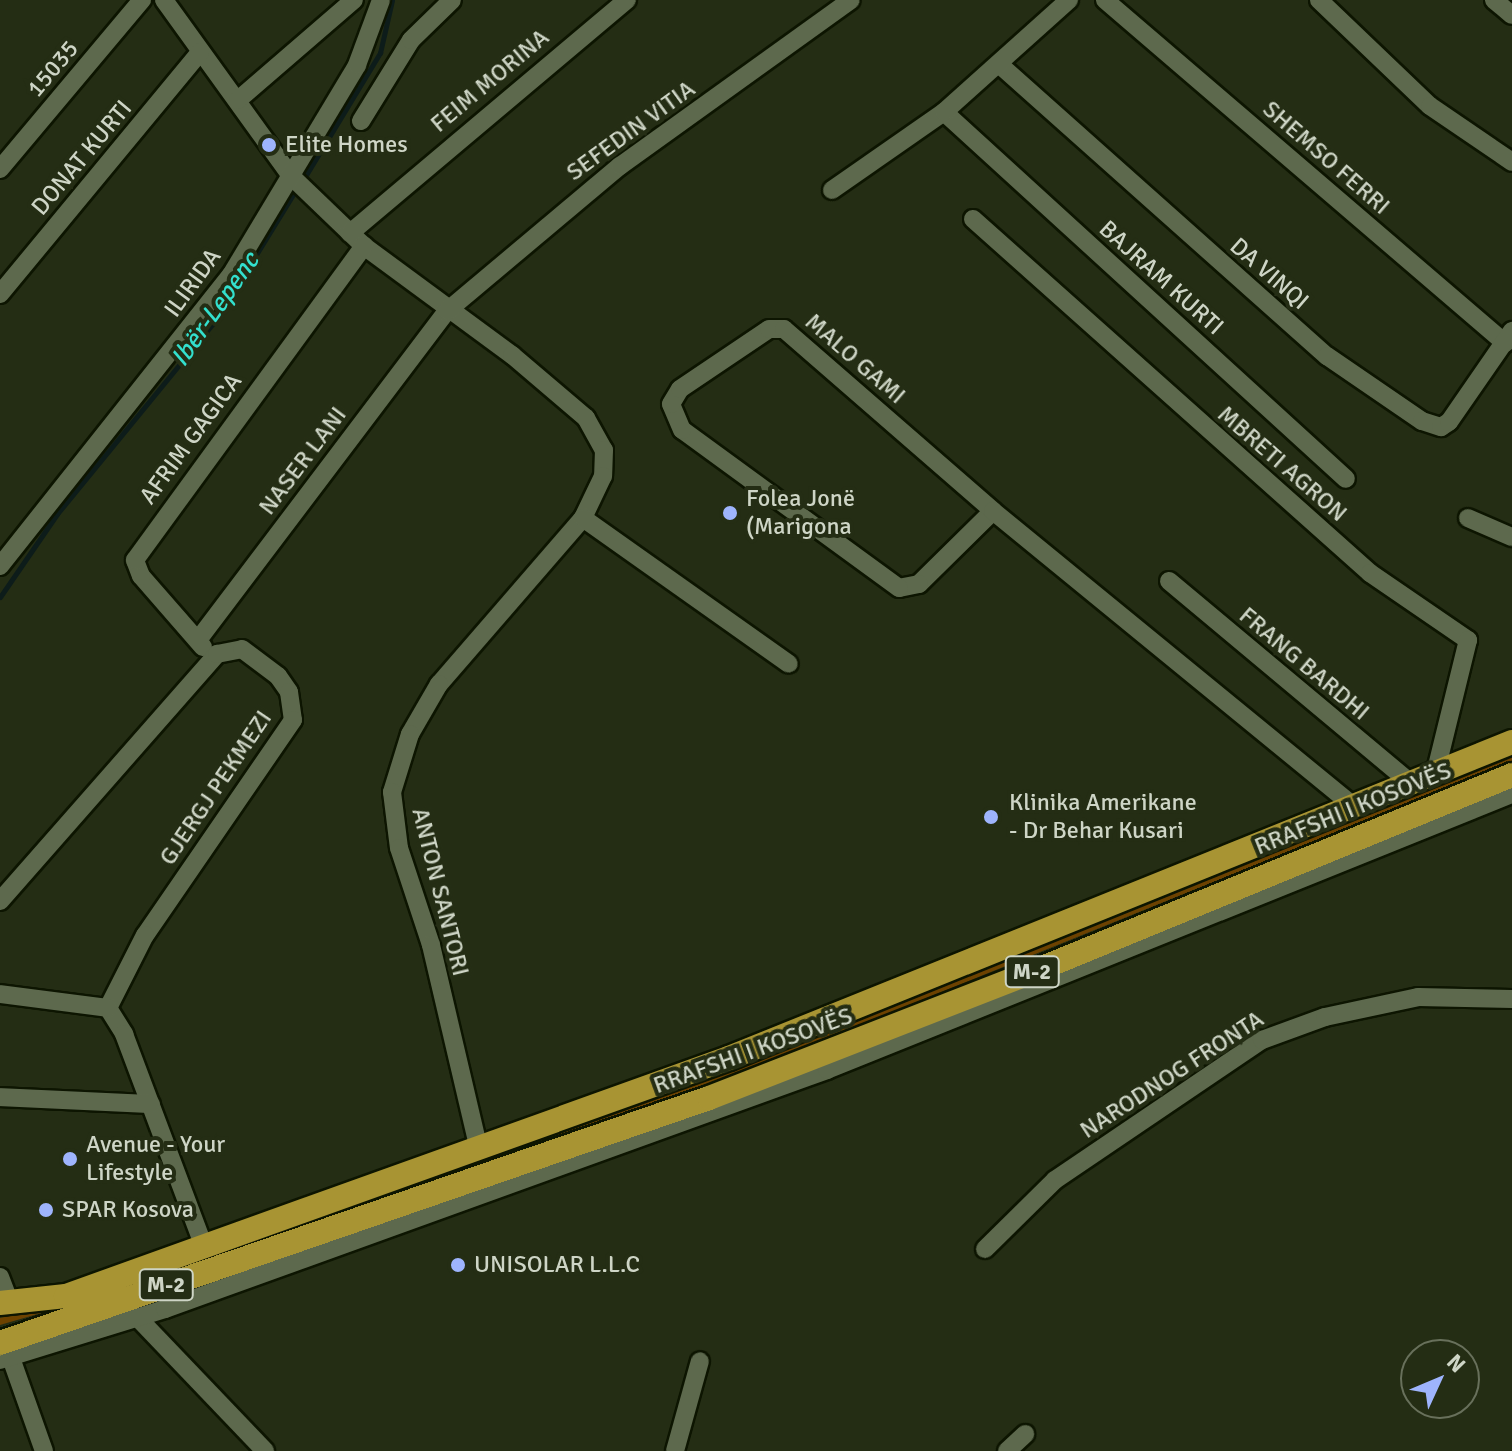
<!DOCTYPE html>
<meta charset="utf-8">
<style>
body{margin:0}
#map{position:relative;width:1512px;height:1451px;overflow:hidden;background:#242d14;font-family:Signika,sans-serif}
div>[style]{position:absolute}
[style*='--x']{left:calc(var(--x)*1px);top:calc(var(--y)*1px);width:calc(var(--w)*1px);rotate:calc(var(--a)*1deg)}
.green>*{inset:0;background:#6d4200}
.stream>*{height:5px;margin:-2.5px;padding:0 2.5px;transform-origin:2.5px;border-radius:2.5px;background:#0d1c1a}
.roads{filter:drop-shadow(2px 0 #0d1501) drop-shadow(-2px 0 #0d1501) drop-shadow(0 2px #0d1501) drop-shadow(0 -2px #0d1501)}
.street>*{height:18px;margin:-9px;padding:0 9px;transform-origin:9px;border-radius:9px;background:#5d694d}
.highway>*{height:24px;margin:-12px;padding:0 12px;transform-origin:12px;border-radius:12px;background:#a89433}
.dots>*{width:22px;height:22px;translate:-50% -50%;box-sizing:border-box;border:4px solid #242d14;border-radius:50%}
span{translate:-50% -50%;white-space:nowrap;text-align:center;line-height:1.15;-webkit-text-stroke:8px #242d14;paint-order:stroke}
.shield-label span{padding:2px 6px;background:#242d14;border:2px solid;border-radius:6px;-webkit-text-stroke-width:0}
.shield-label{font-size:22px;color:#ced5c6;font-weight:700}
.street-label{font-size:24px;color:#ced5c6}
.poi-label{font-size:24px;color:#ced5c6}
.left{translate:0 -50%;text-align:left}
.water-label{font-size:26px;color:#33e0ce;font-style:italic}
.north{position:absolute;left:1400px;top:1339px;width:80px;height:80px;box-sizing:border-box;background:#242d14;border:2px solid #68705b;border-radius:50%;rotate:46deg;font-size:22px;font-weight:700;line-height:32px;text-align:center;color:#ced5c6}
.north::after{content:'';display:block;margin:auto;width:28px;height:36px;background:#9eb4fd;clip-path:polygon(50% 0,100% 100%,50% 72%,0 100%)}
</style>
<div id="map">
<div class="green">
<div style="clip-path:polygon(1512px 751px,1512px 761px,776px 1059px,154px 1280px,0 1325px,0 1318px,37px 1310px)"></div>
</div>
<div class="stream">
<div style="--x:303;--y:180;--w:149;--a:-58.8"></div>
<div style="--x:380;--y:53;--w:54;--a:-77.2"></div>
<div style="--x:0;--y:597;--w:101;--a:-55.5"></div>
<div style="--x:57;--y:514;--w:251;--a:-50.7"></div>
<div style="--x:216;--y:320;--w:155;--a:-58.5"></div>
</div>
<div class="roads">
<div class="street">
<div style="--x:164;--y:0;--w:217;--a:54.2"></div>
<div style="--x:291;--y:176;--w:101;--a:43.8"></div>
<div style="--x:364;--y:246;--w:184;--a:36.4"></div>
<div style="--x:512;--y:355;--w:97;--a:40.4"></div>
<div style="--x:586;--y:418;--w:37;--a:61"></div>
<div style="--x:604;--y:450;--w:26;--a:92"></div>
<div style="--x:603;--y:476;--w:47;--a:115.5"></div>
<div style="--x:583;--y:518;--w:220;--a:130.9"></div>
<div style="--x:439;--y:684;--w:58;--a:120.1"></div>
<div style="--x:410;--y:734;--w:61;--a:107.2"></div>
<div style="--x:392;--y:792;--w:56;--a:82.9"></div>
<div style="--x:399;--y:848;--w:102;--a:71.7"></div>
<div style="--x:431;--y:945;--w:206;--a:76.8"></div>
<div style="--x:1105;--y:0;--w:527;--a:40.61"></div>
<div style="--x:1319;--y:0;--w:153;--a:43.7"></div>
<div style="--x:1430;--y:106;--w:99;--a:34.3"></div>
<div style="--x:1494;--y:0;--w:23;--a:40"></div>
<div style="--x:1000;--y:65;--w:438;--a:41.7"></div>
<div style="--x:1327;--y:356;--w:115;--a:34.4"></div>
<div style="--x:1422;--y:421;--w:20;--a:18"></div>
<div style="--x:1441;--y:427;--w:9;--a:-32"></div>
<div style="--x:1449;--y:422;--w:111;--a:-55.3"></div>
<div style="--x:238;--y:100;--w:153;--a:-40.8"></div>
<div style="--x:944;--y:112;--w:544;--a:42.39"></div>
<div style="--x:361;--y:121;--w:95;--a:-58.3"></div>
<div style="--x:411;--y:40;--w:57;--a:-44.3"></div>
<div style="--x:0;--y:169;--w:221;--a:-50"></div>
<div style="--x:832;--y:190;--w:136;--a:-34.9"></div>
<div style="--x:944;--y:112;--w:168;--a:-41.9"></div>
<div style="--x:973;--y:219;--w:532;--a:41.72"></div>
<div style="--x:1370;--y:573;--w:119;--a:34.4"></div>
<div style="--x:1468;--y:640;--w:138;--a:103.8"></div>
<div style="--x:350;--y:233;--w:362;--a:-40.1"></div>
<div style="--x:0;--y:294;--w:314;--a:-50.4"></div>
<div style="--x:993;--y:511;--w:104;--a:135.4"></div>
<div style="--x:919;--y:584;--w:20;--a:169"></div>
<div style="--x:899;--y:588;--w:268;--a:-143.9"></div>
<div style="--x:682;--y:430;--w:28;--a:-113"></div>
<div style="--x:671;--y:404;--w:17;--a:-59"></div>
<div style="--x:680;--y:389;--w:107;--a:-34"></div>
<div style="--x:769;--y:329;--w:15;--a:0"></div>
<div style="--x:784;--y:329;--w:277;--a:41"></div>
<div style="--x:993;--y:511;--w:467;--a:39.3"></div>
<div style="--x:583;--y:518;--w:252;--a:35.3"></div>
<div style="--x:1468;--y:518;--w:48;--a:23.4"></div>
<div style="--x:0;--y:566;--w:372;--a:-51.6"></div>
<div style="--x:231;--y:275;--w:245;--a:-59"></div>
<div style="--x:357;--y:65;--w:69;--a:-69.7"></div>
<div style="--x:1169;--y:581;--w:313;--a:39.9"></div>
<div style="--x:198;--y:640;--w:413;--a:-52.9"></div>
<div style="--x:447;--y:311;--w:226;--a:-40"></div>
<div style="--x:620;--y:166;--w:284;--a:-35.7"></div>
<div style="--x:203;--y:647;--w:94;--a:-131.1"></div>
<div style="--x:141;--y:576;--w:17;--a:-111"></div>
<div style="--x:135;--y:560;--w:389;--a:-53.9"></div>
<div style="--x:0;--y:901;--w:329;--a:-48.7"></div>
<div style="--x:217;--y:654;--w:25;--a:-11"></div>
<div style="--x:242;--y:649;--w:45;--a:36.9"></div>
<div style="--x:278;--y:676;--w:19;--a:55"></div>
<div style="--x:289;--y:692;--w:28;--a:82"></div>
<div style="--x:293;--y:720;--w:261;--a:124.5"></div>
<div style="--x:145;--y:935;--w:82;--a:116.9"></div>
<div style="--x:108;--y:1008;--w:31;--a:58"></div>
<div style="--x:124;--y:1034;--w:224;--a:69.4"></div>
<div style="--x:0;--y:994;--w:109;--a:7.4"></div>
<div style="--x:0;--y:1097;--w:151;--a:2.7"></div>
<div style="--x:985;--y:1249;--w:98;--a:-44.6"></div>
<div style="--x:1055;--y:1180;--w:250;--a:-34.1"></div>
<div style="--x:1262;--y:1040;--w:67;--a:-20.1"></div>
<div style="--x:1325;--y:1017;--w:95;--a:-12.1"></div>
<div style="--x:1418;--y:997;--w:94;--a:1.2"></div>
<div style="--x:0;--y:1277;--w:28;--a:69"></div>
<div style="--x:138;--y:1318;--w:184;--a:46.3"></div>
<div style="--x:11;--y:1358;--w:99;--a:70.5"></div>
<div style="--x:0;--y:1360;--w:173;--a:-17.2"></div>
<div style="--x:165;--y:1309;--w:704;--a:-19.85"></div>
<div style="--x:827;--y:1070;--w:739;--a:-21.95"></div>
<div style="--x:675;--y:1451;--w:93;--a:-74.5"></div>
<div style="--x:1007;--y:1451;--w:25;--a:-43"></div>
</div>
<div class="highway">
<div style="--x:0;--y:1303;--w:66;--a:-6.1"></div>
<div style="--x:66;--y:1296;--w:704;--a:-19.75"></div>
<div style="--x:729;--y:1058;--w:844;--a:-21.98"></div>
<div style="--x:0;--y:1343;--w:750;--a:-19.06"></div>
<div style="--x:709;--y:1098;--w:344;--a:-21.3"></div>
<div style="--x:1030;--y:973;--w:521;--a:-22.33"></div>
</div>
</div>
<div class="dots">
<div style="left:269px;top:145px;background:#9eb4fd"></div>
<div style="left:730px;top:513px;background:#9eb4fd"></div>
<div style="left:991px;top:817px;background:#9eb4fd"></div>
<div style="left:70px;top:1159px;background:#9eb4fd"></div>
<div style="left:46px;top:1210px;background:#9eb4fd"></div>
<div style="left:458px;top:1265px;background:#9eb4fd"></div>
</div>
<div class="shield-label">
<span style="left:1032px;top:972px">M-2</span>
<span style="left:166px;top:1285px">M-2</span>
</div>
<div class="street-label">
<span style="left:53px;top:69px;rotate:-50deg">15035</span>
<span style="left:490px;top:81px;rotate:-40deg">FEIM MORINA</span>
<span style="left:631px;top:131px;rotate:-36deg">SEFEDIN VITIA</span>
<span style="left:82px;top:158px;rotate:-50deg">DONAT KURTI</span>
<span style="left:1326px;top:158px;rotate:41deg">SHEMSO FERRI</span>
<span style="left:1269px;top:274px;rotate:41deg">DA VINQI</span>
<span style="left:1161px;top:278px;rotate:42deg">BAJRAM KURTI</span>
<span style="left:193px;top:283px;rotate:-54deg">ILIRIDA</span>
<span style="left:855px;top:359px;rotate:41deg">MALO GAMI</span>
<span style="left:191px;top:439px;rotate:-54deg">AFRIM GAGICA</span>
<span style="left:303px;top:461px;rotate:-53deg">NASER LANI</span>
<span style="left:1282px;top:464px;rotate:41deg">MBRETI AGRON</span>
<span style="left:1304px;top:664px;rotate:40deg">FRANG BARDHI</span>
<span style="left:216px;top:788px;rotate:-56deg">GJERGJ PEKMEZI</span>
<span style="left:1353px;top:809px;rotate:-22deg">RRAFSHI I KOSOVËS</span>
<span style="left:440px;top:892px;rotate:76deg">ANTON SANTORI</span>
<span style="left:753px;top:1051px;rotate:-20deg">RRAFSHI I KOSOVËS</span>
<span style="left:1172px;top:1075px;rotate:-33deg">NARODNOG FRONTA</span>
</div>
<div class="poi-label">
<span class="left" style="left:285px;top:145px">Elite Homes</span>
<span class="left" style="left:746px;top:513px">Folea Jonë<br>(Marigona</span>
<span class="left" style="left:1009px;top:817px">Klinika Amerikane<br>- Dr Behar Kusari</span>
<span class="left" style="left:86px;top:1159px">Avenue - Your<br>Lifestyle</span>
<span class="left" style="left:62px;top:1210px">SPAR Kosova</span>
<span class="left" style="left:474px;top:1265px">UNISOLAR L.L.C</span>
</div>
<div class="water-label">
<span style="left:216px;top:310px;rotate:-55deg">Ibër-Lepenc</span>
</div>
<div class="north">N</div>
</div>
